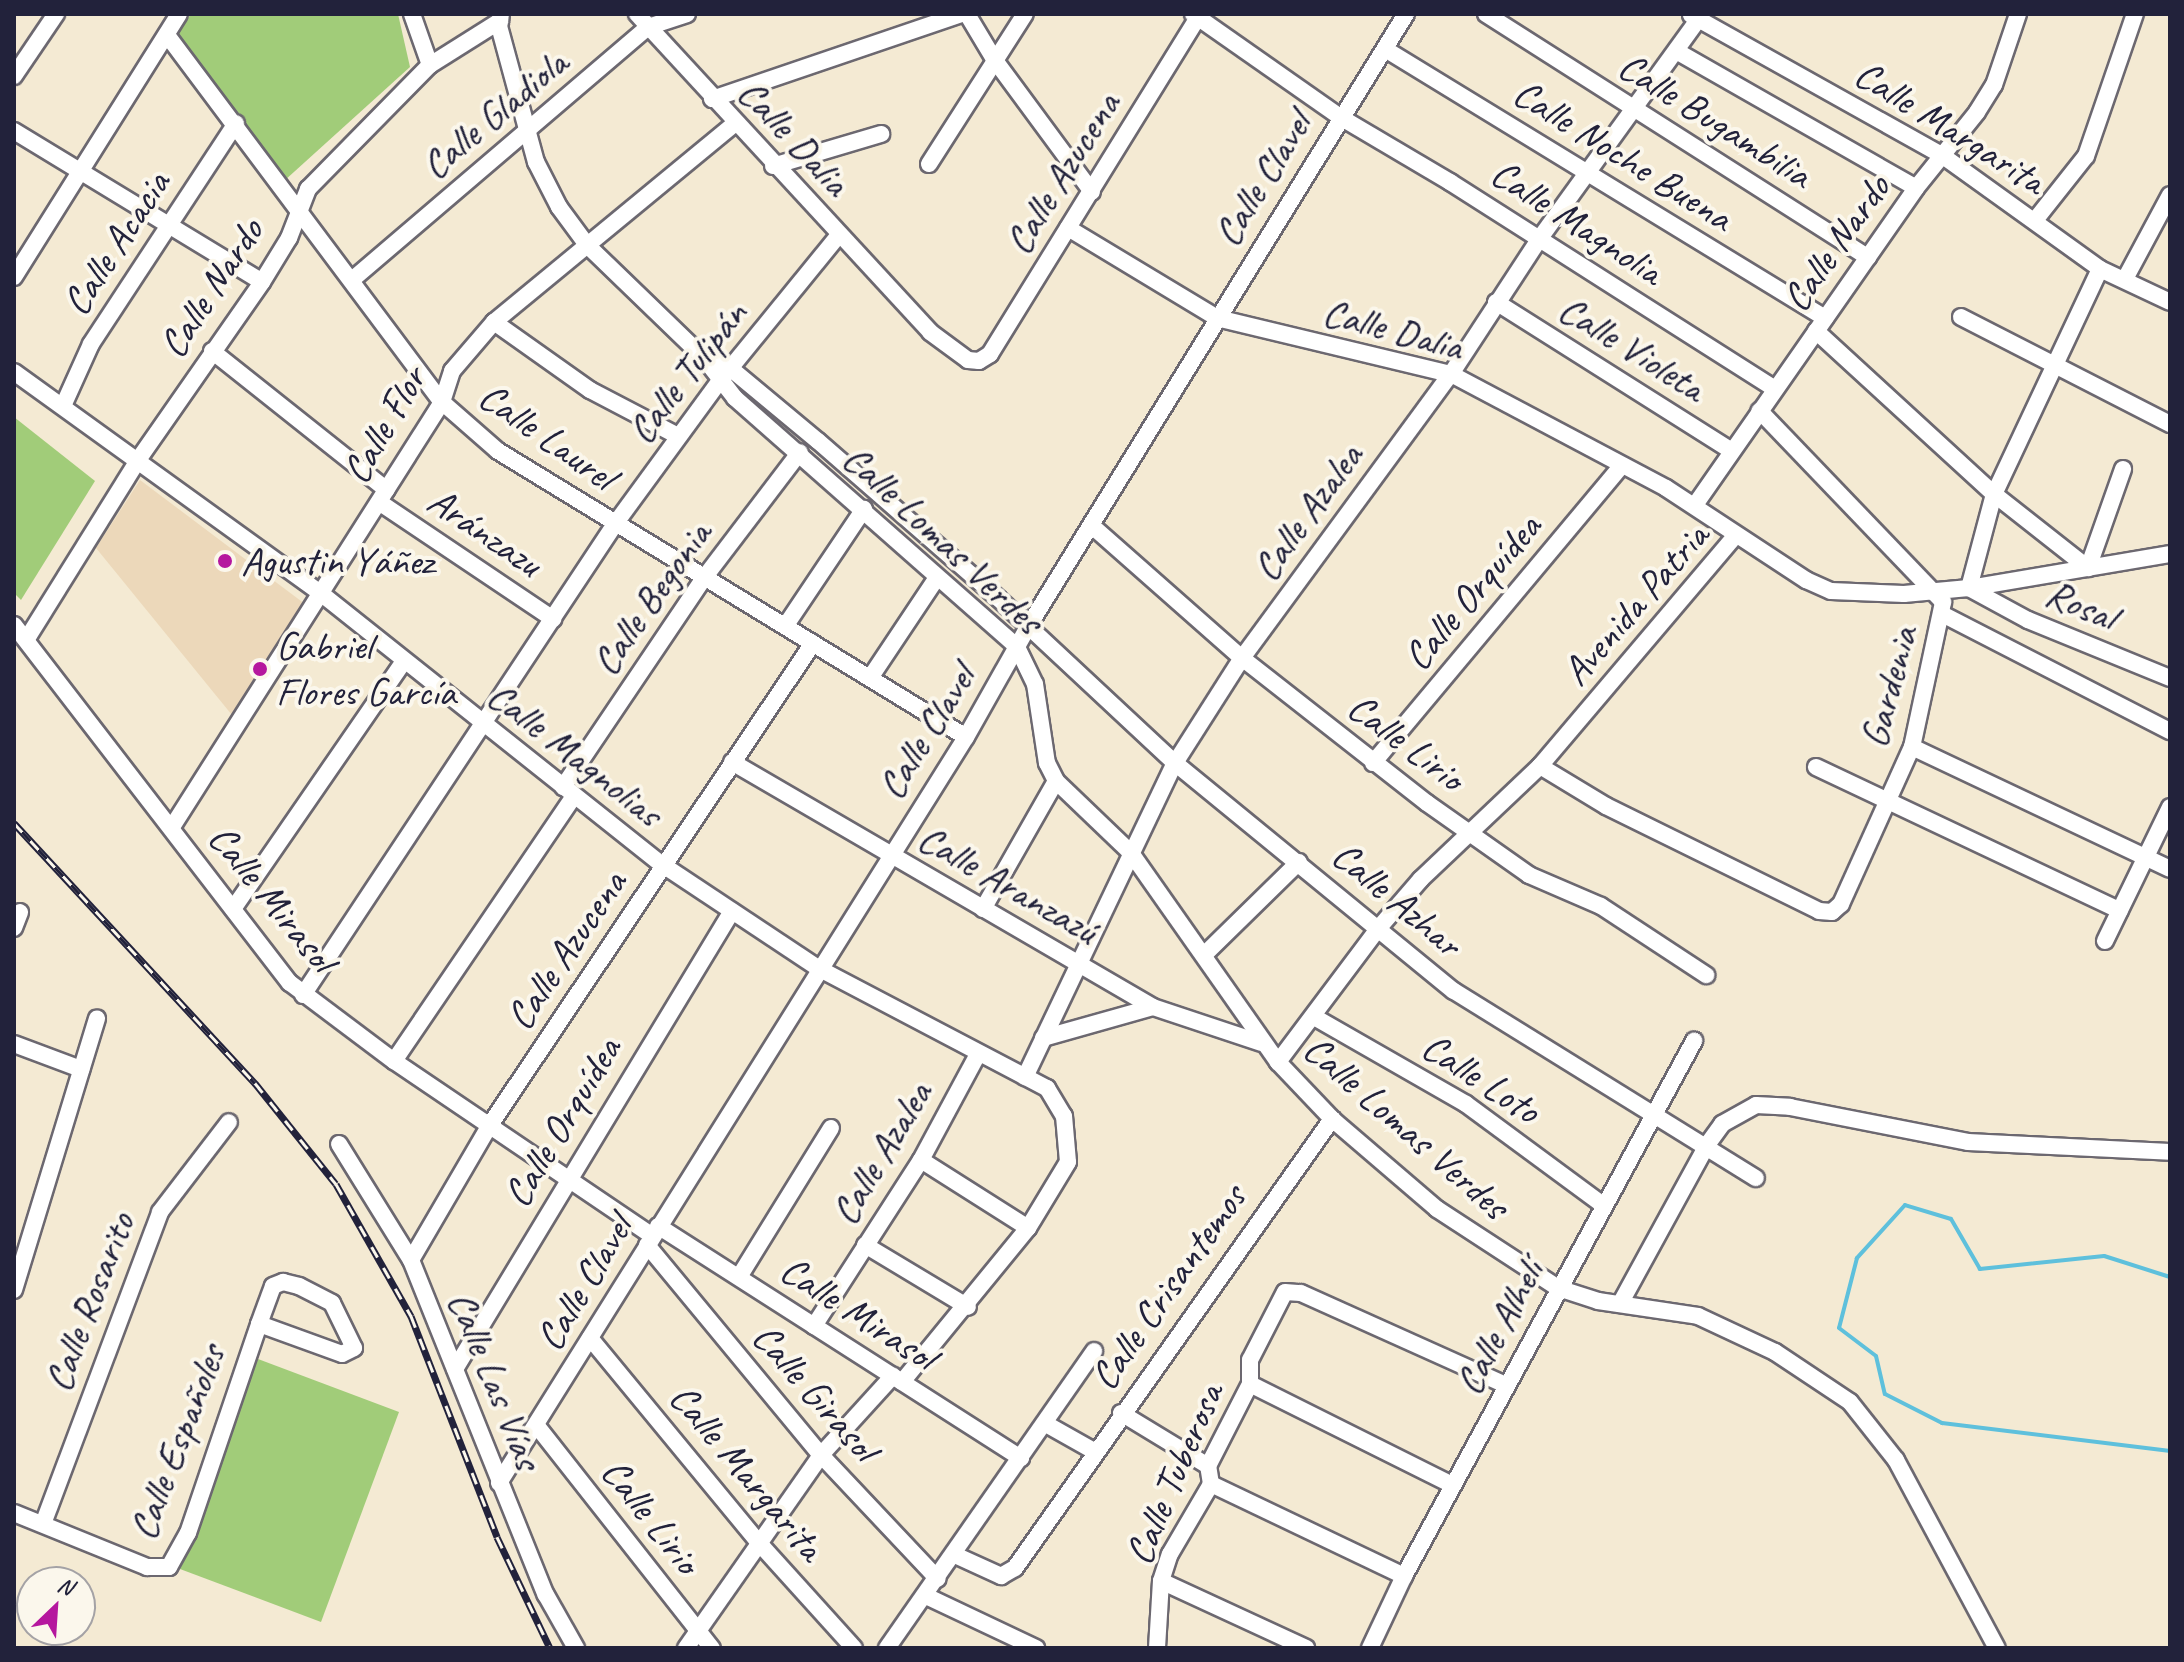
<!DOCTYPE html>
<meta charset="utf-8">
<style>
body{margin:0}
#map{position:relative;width:2184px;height:1662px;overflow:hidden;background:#f4ead3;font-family:Caveat,sans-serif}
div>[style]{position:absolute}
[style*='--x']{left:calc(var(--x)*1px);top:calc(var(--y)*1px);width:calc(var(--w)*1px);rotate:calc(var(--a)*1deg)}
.built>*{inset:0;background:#ecd8ba}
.green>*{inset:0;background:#a1cc79}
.stream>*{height:4px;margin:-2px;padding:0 2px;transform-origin:2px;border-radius:2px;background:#5ec0dc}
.roads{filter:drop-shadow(2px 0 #6c6870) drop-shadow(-2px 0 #6c6870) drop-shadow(0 2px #6c6870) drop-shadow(0 -2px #6c6870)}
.street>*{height:16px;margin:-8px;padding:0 8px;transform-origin:8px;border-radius:8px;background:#fff}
.rail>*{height:7px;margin-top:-3.5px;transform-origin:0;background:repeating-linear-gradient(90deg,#fbf7ec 0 12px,#22223b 0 24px);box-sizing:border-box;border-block:2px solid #22223b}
.dots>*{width:22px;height:22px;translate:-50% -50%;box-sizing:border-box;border:4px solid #fbf7ec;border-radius:50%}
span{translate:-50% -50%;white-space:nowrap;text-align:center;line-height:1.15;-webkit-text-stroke:8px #fbf7ec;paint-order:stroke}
.street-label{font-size:40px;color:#22223b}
.poi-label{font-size:40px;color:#22223b}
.left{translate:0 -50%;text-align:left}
.frame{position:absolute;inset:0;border:16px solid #22223b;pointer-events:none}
.north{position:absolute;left:16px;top:1566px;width:80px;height:80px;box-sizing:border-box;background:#fbf7ec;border:2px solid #a4a2a5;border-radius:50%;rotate:25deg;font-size:22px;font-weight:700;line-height:32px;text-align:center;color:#22223b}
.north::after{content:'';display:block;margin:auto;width:28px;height:36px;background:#b5179e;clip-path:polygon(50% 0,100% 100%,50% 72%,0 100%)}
</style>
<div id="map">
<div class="built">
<div style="clip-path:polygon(140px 480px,305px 604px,236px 720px,96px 548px)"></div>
</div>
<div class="green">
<div style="clip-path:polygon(191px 14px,398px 14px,410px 67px,284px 181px,176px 33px)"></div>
<div style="clip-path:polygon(14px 417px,95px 481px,21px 600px,14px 593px)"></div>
<div style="clip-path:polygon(258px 1359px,399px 1412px,321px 1622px,180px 1569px)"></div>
</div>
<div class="stream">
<div style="--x:2170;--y:1277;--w:69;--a:-162.3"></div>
<div style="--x:2104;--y:1256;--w:125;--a:174"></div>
<div style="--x:1980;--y:1269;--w:58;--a:-120.1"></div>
<div style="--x:1951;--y:1219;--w:48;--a:-163.1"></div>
<div style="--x:1905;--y:1205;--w:72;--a:132.2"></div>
<div style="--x:1857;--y:1258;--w:72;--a:104.4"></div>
<div style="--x:1839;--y:1328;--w:46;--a:37.1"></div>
<div style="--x:1876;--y:1356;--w:39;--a:77"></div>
<div style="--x:1885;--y:1394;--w:64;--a:27"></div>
<div style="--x:1942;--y:1423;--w:230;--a:7"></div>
</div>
<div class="roads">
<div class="street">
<div style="--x:412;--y:14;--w:54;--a:70.6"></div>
<div style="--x:501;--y:14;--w:12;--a:99"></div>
<div style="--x:499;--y:26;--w:141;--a:74.8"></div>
<div style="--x:536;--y:162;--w:51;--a:62.9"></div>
<div style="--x:559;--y:207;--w:47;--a:53.6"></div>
<div style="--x:587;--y:245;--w:163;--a:44"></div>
<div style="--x:704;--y:358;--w:51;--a:52.2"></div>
<div style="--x:735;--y:398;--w:376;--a:41.4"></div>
<div style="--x:1017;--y:647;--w:41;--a:64.1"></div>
<div style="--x:1035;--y:684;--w:80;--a:81.4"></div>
<div style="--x:1047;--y:763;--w:20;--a:63"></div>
<div style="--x:1056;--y:781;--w:104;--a:43.8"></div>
<div style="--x:1131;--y:853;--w:256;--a:54.9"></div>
<div style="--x:1278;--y:1062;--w:79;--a:46.5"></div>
<div style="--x:1332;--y:1119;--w:138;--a:40.6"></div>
<div style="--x:1437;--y:1209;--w:145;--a:33.1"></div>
<div style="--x:1558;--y:1288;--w:42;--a:18"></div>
<div style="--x:1598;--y:1301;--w:101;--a:8.5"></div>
<div style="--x:1698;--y:1316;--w:85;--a:25.1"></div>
<div style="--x:1775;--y:1352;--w:90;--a:33.7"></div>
<div style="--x:1850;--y:1402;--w:74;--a:51.6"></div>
<div style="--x:1896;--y:1460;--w:213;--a:61.8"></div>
<div style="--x:637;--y:14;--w:432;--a:47.3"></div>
<div style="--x:930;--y:332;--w:47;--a:36.4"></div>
<div style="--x:968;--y:360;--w:11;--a:5"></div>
<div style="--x:979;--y:361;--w:13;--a:-32"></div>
<div style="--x:990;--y:354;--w:396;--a:-58.3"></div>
<div style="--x:967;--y:14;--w:52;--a:59"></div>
<div style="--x:994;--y:59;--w:165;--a:53.6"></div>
<div style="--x:1193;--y:14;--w:179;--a:35"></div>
<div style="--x:1340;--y:117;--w:128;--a:30.6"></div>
<div style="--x:1450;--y:182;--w:385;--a:32.5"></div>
<div style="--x:1486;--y:14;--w:453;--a:32.5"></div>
<div style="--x:1691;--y:15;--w:289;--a:29.2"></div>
<div style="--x:1943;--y:156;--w:193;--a:35.7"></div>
<div style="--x:2100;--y:269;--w:77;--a:25.2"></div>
<div style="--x:167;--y:35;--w:459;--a:53.2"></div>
<div style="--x:442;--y:402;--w:74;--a:41.2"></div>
<div style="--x:498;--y:451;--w:548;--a:31.43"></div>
<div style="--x:1385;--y:49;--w:516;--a:31.44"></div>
<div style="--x:1678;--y:52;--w:274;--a:29.7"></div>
<div style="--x:14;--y:76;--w:75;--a:-55.9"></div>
<div style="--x:712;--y:99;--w:263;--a:-18.8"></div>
<div style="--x:14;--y:131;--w:290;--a:31.3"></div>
<div style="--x:929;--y:164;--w:178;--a:-57.4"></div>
<div style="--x:773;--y:166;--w:113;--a:-16.5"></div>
<div style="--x:2036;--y:219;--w:80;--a:-51.6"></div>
<div style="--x:2086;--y:156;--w:150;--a:-71"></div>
<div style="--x:1068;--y:228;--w:174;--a:31.1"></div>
<div style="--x:1217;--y:318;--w:241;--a:13.5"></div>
<div style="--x:1451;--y:374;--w:243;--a:27.9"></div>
<div style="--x:1666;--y:488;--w:168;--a:33.3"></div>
<div style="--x:1806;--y:580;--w:27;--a:24"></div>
<div style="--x:1831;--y:591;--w:73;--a:2.4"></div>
<div style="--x:1904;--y:594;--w:65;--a:-5.3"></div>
<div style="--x:1969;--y:588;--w:204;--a:-9.6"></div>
<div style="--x:2100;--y:269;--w:249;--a:115.2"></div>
<div style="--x:1994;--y:494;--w:97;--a:104.9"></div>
<div style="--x:1969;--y:588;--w:67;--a:28.5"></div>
<div style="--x:2028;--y:620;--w:153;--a:22.2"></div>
<div style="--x:14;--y:277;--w:310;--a:-57.9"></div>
<div style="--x:353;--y:279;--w:388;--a:-40.5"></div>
<div style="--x:648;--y:27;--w:41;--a:-18.4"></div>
<div style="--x:2125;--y:279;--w:95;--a:-61.8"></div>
<div style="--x:1496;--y:302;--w:279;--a:32.3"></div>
<div style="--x:1961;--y:317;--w:235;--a:27.1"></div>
<div style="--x:494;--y:322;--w:118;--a:35.3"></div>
<div style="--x:590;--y:390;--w:99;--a:27.6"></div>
<div style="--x:1816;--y:331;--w:241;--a:42.5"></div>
<div style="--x:1994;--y:494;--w:120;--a:38.2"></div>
<div style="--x:2088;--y:568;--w:105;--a:-70.5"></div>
<div style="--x:212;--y:351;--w:223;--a:38.5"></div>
<div style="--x:704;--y:358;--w:28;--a:21"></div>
<div style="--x:730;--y:368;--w:114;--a:39.7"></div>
<div style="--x:818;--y:441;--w:240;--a:41.1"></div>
<div style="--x:999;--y:599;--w:241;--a:43"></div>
<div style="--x:1175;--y:763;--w:360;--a:39.3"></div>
<div style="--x:1454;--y:991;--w:355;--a:31.8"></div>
<div style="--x:14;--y:372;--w:381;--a:35.8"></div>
<div style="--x:323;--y:595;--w:434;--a:38.5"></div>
<div style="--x:663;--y:865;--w:186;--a:33.6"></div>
<div style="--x:818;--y:968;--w:259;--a:27.7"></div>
<div style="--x:1047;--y:1088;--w:33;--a:59"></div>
<div style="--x:1064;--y:1116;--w:46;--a:85"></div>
<div style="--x:1068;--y:1162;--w:77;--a:121.2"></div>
<div style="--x:1028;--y:1228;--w:199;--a:129.3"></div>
<div style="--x:63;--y:406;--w:68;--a:-65.7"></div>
<div style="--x:91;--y:344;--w:264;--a:-56.7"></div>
<div style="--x:379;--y:502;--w:210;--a:33.9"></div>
<div style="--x:1695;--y:505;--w:386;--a:-55.1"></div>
<div style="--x:1916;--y:188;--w:97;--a:-51.2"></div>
<div style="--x:1977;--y:112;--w:32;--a:-58"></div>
<div style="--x:1994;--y:85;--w:75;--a:-71.3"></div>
<div style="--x:1091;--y:525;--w:201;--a:41.4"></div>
<div style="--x:1242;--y:658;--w:235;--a:38.1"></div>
<div style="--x:1427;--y:803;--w:125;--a:35.2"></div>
<div style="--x:1529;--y:875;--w:78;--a:23.3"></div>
<div style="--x:1601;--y:906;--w:126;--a:33.3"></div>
<div style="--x:1944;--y:615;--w:254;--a:27.2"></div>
<div style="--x:14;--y:625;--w:452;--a:52.4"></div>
<div style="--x:290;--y:983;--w:130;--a:36.9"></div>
<div style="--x:394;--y:1061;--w:312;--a:34.1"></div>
<div style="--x:786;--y:625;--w:140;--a:-56.1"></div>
<div style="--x:28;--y:637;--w:208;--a:-58.1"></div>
<div style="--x:138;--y:460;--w:217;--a:-55.1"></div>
<div style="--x:262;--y:282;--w:52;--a:-58.5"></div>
<div style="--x:289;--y:238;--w:53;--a:-68.8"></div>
<div style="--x:308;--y:189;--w:174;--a:-45.5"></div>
<div style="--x:430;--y:65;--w:83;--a:-32.2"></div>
<div style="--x:870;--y:678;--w:119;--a:-56.3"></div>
<div style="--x:1912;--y:747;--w:285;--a:25.3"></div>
<div style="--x:732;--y:762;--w:487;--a:30.2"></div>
<div style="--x:1153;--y:1007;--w:114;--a:18.4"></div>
<div style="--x:1373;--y:763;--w:388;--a:-50.1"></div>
<div style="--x:1540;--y:766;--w:77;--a:31.2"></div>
<div style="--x:1606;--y:806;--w:237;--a:26.2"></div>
<div style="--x:1819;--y:911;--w:13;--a:4"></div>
<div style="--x:1832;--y:912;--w:12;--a:-42"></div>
<div style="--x:1841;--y:904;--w:172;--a:-65.7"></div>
<div style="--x:1912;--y:747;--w:148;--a:-77.9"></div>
<div style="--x:1943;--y:602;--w:265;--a:-133.8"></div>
<div style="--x:1816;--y:767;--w:336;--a:25.3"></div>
<div style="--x:563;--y:787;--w:252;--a:-56"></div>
<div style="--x:704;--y:578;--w:158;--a:-52.7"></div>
<div style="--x:172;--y:827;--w:504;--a:-57.57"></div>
<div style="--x:442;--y:402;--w:33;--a:-72"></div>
<div style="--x:452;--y:371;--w:65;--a:-49.4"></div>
<div style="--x:494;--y:322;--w:311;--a:-39.5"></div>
<div style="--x:233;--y:909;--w:299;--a:-55.4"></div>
<div style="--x:983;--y:909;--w:147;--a:-60.3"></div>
<div style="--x:14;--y:928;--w:17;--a:-69"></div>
<div style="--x:2105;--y:941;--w:149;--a:-64.1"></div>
<div style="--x:1206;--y:953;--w:130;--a:-44.4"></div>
<div style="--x:303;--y:995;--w:565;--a:-56.48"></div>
<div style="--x:615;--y:524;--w:176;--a:-53.8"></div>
<div style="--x:719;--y:382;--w:190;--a:-50.8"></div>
<div style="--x:1316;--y:1018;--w:173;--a:29.8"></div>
<div style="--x:1466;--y:1104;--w:170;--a:36.4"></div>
<div style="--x:1043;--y:1038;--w:114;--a:-15.7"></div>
<div style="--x:14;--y:1044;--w:72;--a:20.5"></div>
<div style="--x:394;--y:1061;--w:320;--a:-55.8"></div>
<div style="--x:1278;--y:1062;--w:165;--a:-53.1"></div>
<div style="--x:1377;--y:930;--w:67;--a:-49.2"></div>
<div style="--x:1421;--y:879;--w:164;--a:-43.5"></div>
<div style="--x:1540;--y:766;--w:303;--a:-49.7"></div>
<div style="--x:1025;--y:1077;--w:348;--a:-64.5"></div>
<div style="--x:1175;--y:763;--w:125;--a:-57.5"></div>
<div style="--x:1242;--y:658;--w:353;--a:-53.7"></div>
<div style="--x:1451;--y:374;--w:163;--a:-56.8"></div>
<div style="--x:1540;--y:238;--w:269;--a:-54.1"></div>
<div style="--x:339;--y:1144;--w:137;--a:58.2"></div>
<div style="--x:411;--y:1260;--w:361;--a:68.1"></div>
<div style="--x:546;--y:1595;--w:61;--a:60.5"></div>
<div style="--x:921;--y:1160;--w:127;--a:32.4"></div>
<div style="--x:658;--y:1226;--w:431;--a:32.6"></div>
<div style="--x:647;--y:1245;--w:273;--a:50.4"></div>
<div style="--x:821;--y:1455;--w:170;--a:46.7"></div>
<div style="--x:865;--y:1245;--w:120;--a:31"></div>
<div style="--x:411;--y:1260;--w:156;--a:-59.7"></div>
<div style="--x:490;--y:1125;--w:580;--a:-56.17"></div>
<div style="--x:739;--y:1277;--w:175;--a:-58.3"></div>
<div style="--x:14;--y:1290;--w:284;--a:-73"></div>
<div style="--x:1620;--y:1304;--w:181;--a:-61.3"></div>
<div style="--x:1707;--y:1145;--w:26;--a:-54"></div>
<div style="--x:1722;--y:1124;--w:39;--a:-29"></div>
<div style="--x:1756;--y:1105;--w:34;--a:3"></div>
<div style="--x:1790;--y:1107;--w:181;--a:11.1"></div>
<div style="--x:1968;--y:1142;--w:202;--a:2.8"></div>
<div style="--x:814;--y:1326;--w:197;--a:-57.2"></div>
<div style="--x:921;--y:1160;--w:120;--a:-61.7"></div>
<div style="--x:590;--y:1338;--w:267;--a:50.5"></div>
<div style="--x:760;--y:1544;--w:140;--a:47.9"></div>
<div style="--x:455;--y:1369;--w:535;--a:-58.83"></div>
<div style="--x:1250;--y:1384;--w:227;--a:26.5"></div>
<div style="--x:1121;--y:1413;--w:102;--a:31.3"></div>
<div style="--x:1046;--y:1424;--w:55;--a:29.4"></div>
<div style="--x:537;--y:1426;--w:283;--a:51.8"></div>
<div style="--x:499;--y:1483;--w:880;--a:-57.95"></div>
<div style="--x:966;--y:737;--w:126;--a:-60.6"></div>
<div style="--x:1028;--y:627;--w:720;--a:-58.34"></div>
<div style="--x:1211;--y:1484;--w:214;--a:25.5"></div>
<div style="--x:14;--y:1513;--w:144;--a:22.1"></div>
<div style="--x:147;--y:1567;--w:22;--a:0"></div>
<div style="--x:169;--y:1567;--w:39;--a:-61"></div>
<div style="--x:188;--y:1533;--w:221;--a:-71.2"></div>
<div style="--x:259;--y:1324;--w:40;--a:-69.8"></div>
<div style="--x:273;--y:1286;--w:11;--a:-22"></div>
<div style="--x:283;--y:1282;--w:16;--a:14"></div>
<div style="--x:299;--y:1286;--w:37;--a:27"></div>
<div style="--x:332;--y:1303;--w:50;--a:63.9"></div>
<div style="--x:354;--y:1348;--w:13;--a:153"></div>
<div style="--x:342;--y:1354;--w:88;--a:-160.1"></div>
<div style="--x:43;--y:1524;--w:333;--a:-69.4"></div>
<div style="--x:160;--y:1212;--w:113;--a:-52.5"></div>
<div style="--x:955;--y:1555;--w:51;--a:24.5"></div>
<div style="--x:1001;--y:1576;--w:16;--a:-30"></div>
<div style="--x:1015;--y:1568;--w:550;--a:-54.78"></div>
<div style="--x:1161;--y:1581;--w:160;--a:24.8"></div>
<div style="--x:926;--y:1596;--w:122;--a:25.3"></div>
<div style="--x:686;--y:1648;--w:236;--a:-55"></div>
<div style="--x:821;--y:1455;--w:107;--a:-47.7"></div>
<div style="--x:887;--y:1648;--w:362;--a:-55.1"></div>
<div style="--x:1157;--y:1648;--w:67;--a:-86.6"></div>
<div style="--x:1161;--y:1581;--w:28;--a:-72"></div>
<div style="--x:1170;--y:1554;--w:81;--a:-59.6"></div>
<div style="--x:1211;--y:1484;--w:18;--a:-99"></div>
<div style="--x:1208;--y:1466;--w:92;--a:-62.9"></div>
<div style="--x:1250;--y:1384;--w:24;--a:-90"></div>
<div style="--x:1250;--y:1360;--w:76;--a:-62.8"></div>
<div style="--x:1285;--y:1292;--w:16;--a:4"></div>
<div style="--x:1301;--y:1293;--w:225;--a:24.2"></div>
<div style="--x:1370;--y:1648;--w:80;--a:-64.7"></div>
<div style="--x:1404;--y:1576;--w:609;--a:-61.54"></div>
</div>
</div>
<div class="rail">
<div style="--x:14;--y:823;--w:355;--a:47.2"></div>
<div style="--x:255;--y:1083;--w:129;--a:51.3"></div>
<div style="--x:336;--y:1184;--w:152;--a:60.4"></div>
<div style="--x:411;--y:1316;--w:237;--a:68.7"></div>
<div style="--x:497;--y:1537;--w:123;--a:64.5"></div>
</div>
<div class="dots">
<div style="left:225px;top:561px;background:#b5179e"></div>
<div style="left:260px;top:669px;background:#b5179e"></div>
</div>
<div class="street-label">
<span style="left:494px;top:114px;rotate:-40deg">Calle Gladiola</span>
<span style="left:1715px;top:120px;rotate:32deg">Calle Bugambilia</span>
<span style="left:1950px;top:127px;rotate:32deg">Calle Margarita</span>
<span style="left:794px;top:137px;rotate:47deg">Calle Dalia</span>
<span style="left:1623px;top:155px;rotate:32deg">Calle Noche Buena</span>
<span style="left:1062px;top:173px;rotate:-58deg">Calle Azucena</span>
<span style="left:1262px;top:179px;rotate:-58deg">Calle Clavel</span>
<span style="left:1577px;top:222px;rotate:33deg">Calle Magnolia</span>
<span style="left:116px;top:243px;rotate:-57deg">Calle Acacia</span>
<span style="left:1836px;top:243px;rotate:-55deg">Calle Nardo</span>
<span style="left:211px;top:288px;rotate:-57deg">Calle Nardo</span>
<span style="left:1393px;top:329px;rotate:15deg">Calle Dalia</span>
<span style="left:1632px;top:348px;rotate:32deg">Calle Violeta</span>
<span style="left:687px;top:372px;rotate:-52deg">Calle Tulipán</span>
<span style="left:384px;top:425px;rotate:-60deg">Calle Flor</span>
<span style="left:547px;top:436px;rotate:35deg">Calle Laurel</span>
<span style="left:1307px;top:512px;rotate:-54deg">Calle Azalea</span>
<span style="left:485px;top:532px;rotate:34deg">Aránzazu</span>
<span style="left:943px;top:539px;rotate:43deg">Calle Lomas Verdes</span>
<span style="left:1472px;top:592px;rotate:-50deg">Calle Orquídea</span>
<span style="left:651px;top:598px;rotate:-55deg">Calle Begonia</span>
<span style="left:1635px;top:604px;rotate:-49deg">Avenida Patria</span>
<span style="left:2081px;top:605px;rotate:23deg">Rosal</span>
<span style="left:1889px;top:687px;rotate:-75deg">Gardenia</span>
<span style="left:926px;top:732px;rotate:-58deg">Calle Clavel</span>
<span style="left:1406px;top:742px;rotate:37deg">Calle Lirio</span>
<span style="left:575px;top:754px;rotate:38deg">Calle Magnolias</span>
<span style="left:1008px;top:884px;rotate:30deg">Calle Aranzazú</span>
<span style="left:272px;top:898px;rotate:51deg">Calle Mirasol</span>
<span style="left:1397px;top:899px;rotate:40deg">Calle Azhar</span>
<span style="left:566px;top:950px;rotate:-56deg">Calle Azucena</span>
<span style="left:1481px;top:1078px;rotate:33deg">Calle Loto</span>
<span style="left:562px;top:1122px;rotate:-59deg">Calle Orquídea</span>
<span style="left:1406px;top:1127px;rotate:41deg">Calle Lomas Verdes</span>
<span style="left:881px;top:1153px;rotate:-59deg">Calle Azalea</span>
<span style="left:584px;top:1283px;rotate:-59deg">Calle Clavel</span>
<span style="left:1168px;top:1287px;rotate:-55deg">Calle Crisantemos</span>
<span style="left:89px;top:1302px;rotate:-69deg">Calle Rosarito</span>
<span style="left:858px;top:1313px;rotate:33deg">Calle Mirasol</span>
<span style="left:1499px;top:1327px;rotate:-62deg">Calle Alhelí</span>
<span style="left:495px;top:1380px;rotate:68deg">Calle Las Vías</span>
<span style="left:815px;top:1392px;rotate:49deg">Calle Girasol</span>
<span style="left:177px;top:1442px;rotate:-69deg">Calle Españoles</span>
<span style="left:747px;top:1472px;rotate:50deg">Calle Margarita</span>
<span style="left:1174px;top:1474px;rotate:-67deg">Calle Tuberosa</span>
<span style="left:651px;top:1516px;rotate:52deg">Calle Lirio</span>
</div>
<div class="poi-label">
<span class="left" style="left:241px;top:561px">Agustin Yáñez</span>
<span class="left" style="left:276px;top:669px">Gabriel<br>Flores García</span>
</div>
<div class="frame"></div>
<div class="north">N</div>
</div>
